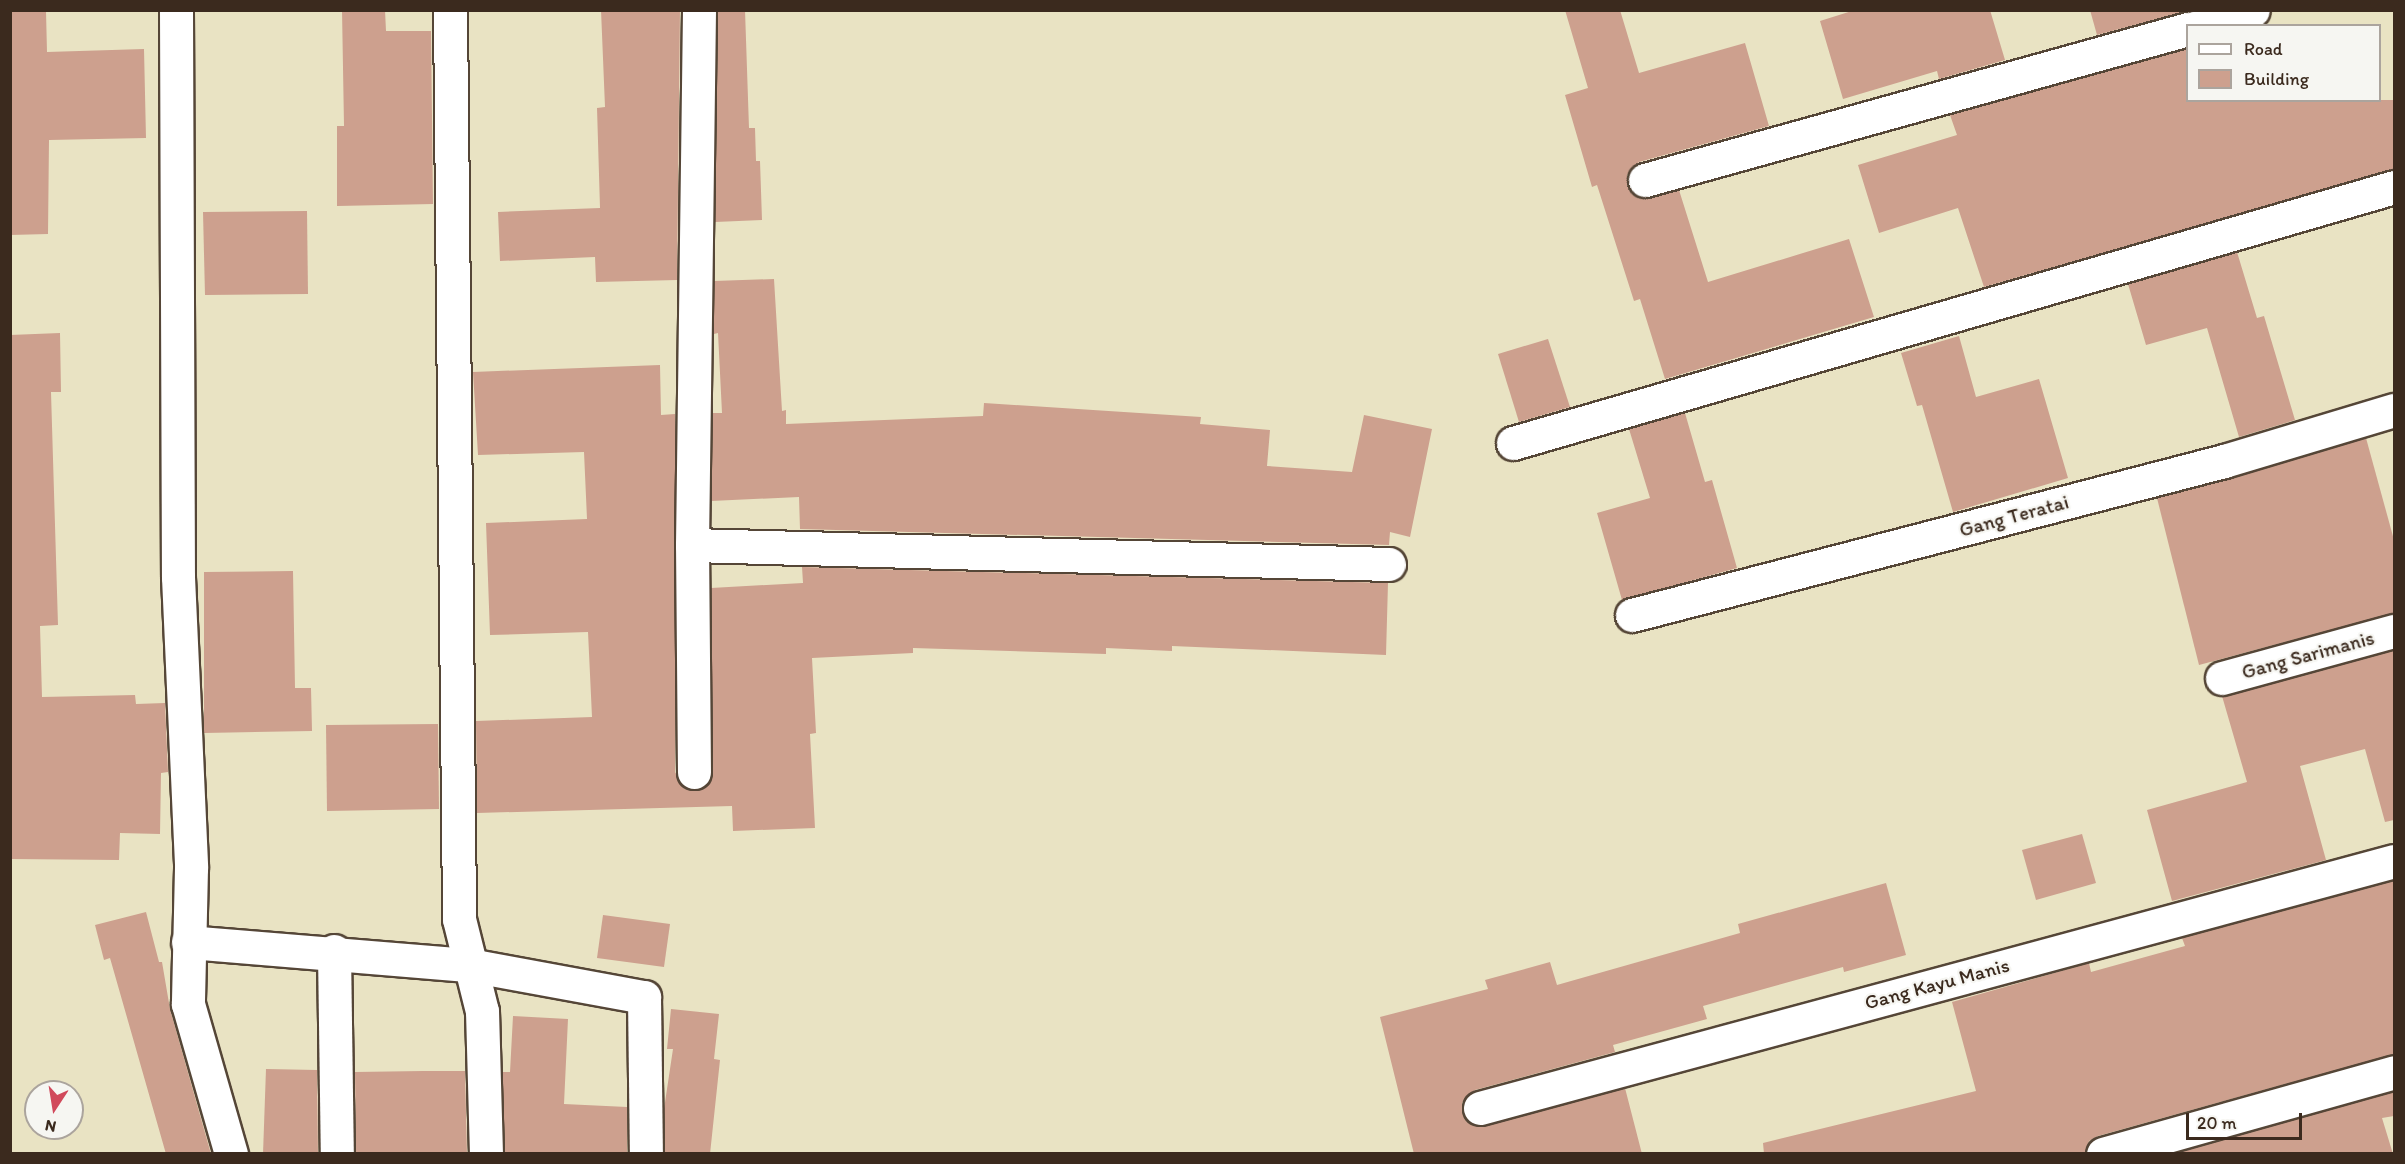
<!DOCTYPE html>
<style>
body{margin:0}
#map{position:relative;width:2405px;height:1164px;overflow:hidden;background:#e9e3c3;font-family:Itim,sans-serif}
div>[style]{position:absolute}
[style*='--x']{left:calc(var(--x)*1px);top:calc(var(--y)*1px);width:calc(var(--w)*1px);rotate:calc(var(--a)*1deg)}
.building>*{inset:0;background:#cda08e}
.roads{filter:drop-shadow(2px 0 #554637) drop-shadow(-2px 0 #554637) drop-shadow(0 2px #554637) drop-shadow(0 -2px #554637)}
.minor>*{height:33px;margin:-16.5px;padding:0 16.5px;transform-origin:16.5px;border-radius:16.5px;background:#fff}
span{translate:-50% -50%;white-space:nowrap;text-align:center;line-height:1.15;-webkit-text-stroke:4.5px #f6f6f2;paint-order:stroke}
.street-label{font-size:20px;color:#3b2a1e}
.frame{position:absolute;inset:0;border:12px solid #3b2a1e;pointer-events:none}
.legend{position:absolute;left:2186px;top:24px;width:195px;height:78px;box-sizing:border-box;background:#f6f6f2;border:2px solid #aba49d;margin:0;padding:8px 10px;list-style:none;font-size:18px;color:#3b2a1e}
.legend li{display:flex;align-items:center;gap:12px;height:30px}
.legend b{width:30px;border:2px solid #aba49d}
.north{position:absolute;left:24px;top:1080px;width:60px;height:60px;box-sizing:border-box;background:#f6f6f2;border:2px solid #aba49d;border-radius:50%;rotate:192deg;font-size:16px;font-weight:700;line-height:24px;text-align:center;color:#3b2a1e}
.north::after{content:'';display:block;margin:auto;width:21px;height:27px;background:#d1495b;clip-path:polygon(50% 0,100% 100%,50% 72%,0 100%)}
.scale{position:absolute;left:2186px;top:1113px;width:116px;height:27px;box-sizing:border-box;border:3px solid #3b2a1e;border-top:0;padding-left:8px;font-size:18px;line-height:21px;white-space:nowrap;color:#3b2a1e;-webkit-text-stroke:4px #f6f6f2;paint-order:stroke}
</style>
<div id="map">
<div class="building">
<div style="clip-path:polygon(342px 10px,385px 10px,386px 31px,431px 31px,433px 204px,337px 206px,337px 126px,344px 126px)"></div>
<div style="clip-path:polygon(601px 10px,680px 10px,677px 280px,596px 282px,595px 257px,500px 261px,498px 212px,600px 208px,597px 108px,605px 107px)"></div>
<div style="clip-path:polygon(718px 10px,745px 10px,749px 128px,755px 128px,756px 161px,760px 161px,762px 220px,715px 222px)"></div>
<div style="clip-path:polygon(1565px 10px,1620px 10px,1639px 73px,1745px 43px,1769px 126px,1639px 162px,1627px 175px,1627px 186px,1641px 198px,1679px 190px,1708px 282px,1849px 239px,1874px 317px,1665px 379px,1640px 299px,1634px 301px,1597px 185px,1592px 187px,1565px 95px,1588px 88px)"></div>
<div style="clip-path:polygon(1855px 10px,1990px 10px,2005px 60px,1939px 79px,1937px 71px,1843px 99px,1820px 21px)"></div>
<div style="clip-path:polygon(2090px 10px,2187px 10px,2187px 11px,2097px 35px)"></div>
<div style="clip-path:polygon(46px 11px,47px 52px,144px 49px,146px 138px,49px 140px,48px 234px,10px 235px,10px 12px)"></div>
<div style="clip-path:polygon(2187px 49px,2187px 100px,2394px 100px,2394px 169px,1984px 287px,1958px 208px,1879px 233px,1858px 165px,1957px 135px,1950px 115px)"></div>
<div style="clip-path:polygon(307px 211px,308px 294px,205px 295px,203px 212px)"></div>
<div style="clip-path:polygon(2237px 252px,2257px 318px,2264px 316px,2295px 420px,2239px 437px,2207px 328px,2146px 345px,2128px 284px)"></div>
<div style="clip-path:polygon(774px 279px,782px 411px,786px 410px,786px 424px,983px 416px,984px 403px,1201px 417px,1200px 424px,1270px 430px,1267px 466px,1352px 472px,1364px 415px,1432px 429px,1410px 537px,1390px 532px,1389px 545px,800px 529px,799px 497px,711px 501px,712px 413px,722px 413px,718px 333px,714px 334px,714px 281px)"></div>
<div style="clip-path:polygon(60px 333px,61px 392px,51px 392px,58px 625px,40px 626px,42px 697px,135px 695px,136px 704px,165px 703px,168px 772px,161px 773px,160px 834px,120px 833px,119px 860px,10px 859px,10px 335px)"></div>
<div style="clip-path:polygon(1959px 336px,1976px 397px,2039px 379px,2068px 478px,1953px 512px,1922px 405px,1917px 406px,1901px 353px)"></div>
<div style="clip-path:polygon(1548px 339px,1570px 407px,1519px 422px,1498px 354px)"></div>
<div style="clip-path:polygon(660px 365px,661px 415px,675px 414px,675px 772px,685px 789px,704px 788px,713px 772px,711px 588px,803px 583px,802px 567px,1388px 583px,1386px 655px,1172px 646px,1172px 651px,1106px 648px,1106px 654px,913px 648px,913px 653px,812px 658px,816px 733px,810px 734px,815px 828px,733px 831px,732px 806px,477px 813px,476px 721px,592px 717px,588px 632px,490px 635px,486px 523px,587px 519px,584px 452px,478px 455px,473px 372px)"></div>
<div style="clip-path:polygon(1685px 413px,1705px 482px,1712px 480px,1737px 568px,1622px 600px,1597px 513px,1650px 498px,1629px 429px)"></div>
<div style="clip-path:polygon(2366px 438px,2394px 540px,2394px 613px,2199px 665px,2157px 498px)"></div>
<div style="clip-path:polygon(293px 571px,295px 688px,311px 688px,312px 731px,204px 733px,204px 572px)"></div>
<div style="clip-path:polygon(2394px 650px,2394px 820px,2385px 822px,2365px 749px,2300px 766px,2326px 860px,2172px 901px,2147px 810px,2247px 782px,2222px 696px)"></div>
<div style="clip-path:polygon(438px 724px,439px 809px,327px 811px,326px 725px)"></div>
<div style="clip-path:polygon(2082px 834px,2096px 883px,2036px 900px,2022px 850px)"></div>
<div style="clip-path:polygon(2394px 880px,2394px 1054px,2098px 1136px,2089px 1141px,2085px 1154px,1764px 1154px,1763px 1143px,1976px 1091px,1952px 1002px,2089px 963px,2091px 972px,2185px 946px,2182px 938px)"></div>
<div style="clip-path:polygon(1886px 883px,1906px 955px,1844px 972px,1843px 967px,1703px 1006px,1707px 1019px,1613px 1045px,1615px 1052px,1475px 1090px,1462px 1103px,1466px 1121px,1484px 1126px,1625px 1088px,1642px 1154px,1414px 1154px,1380px 1017px,1488px 989px,1485px 980px,1550px 962px,1557px 985px,1740px 933px,1738px 924px)"></div>
<div style="clip-path:polygon(146px 912px,159px 962px,162px 962px,170px 1009px,211px 1154px,166px 1154px,110px 958px,104px 960px,95px 925px)"></div>
<div style="clip-path:polygon(603px 915px,670px 924px,664px 967px,597px 958px)"></div>
<div style="clip-path:polygon(671px 1009px,719px 1014px,714px 1059px,720px 1060px,710px 1154px,665px 1154px,664px 1109px,673px 1049px,667px 1049px)"></div>
<div style="clip-path:polygon(513px 1016px,568px 1019px,564px 1104px,627px 1107px,627px 1154px,505px 1154px,502px 1072px,510px 1072px)"></div>
<div style="clip-path:polygon(266px 1069px,317px 1070px,318px 1154px,263px 1154px)"></div>
<div style="clip-path:polygon(423px 1071px,465px 1071px,467px 1154px,356px 1154px,355px 1072px)"></div>
<div style="clip-path:polygon(2394px 1091px,2394px 1116px,2382px 1118px,2393px 1154px,2174px 1154px)"></div>
</div>
<div class="roads">
<div class="minor">
<div style="--x:176;--y:10;--w:567;--a:89.8"></div>
<div style="--x:178;--y:577;--w:291;--a:87.4"></div>
<div style="--x:191;--y:868;--w:136;--a:91.3"></div>
<div style="--x:188;--y:1004;--w:156;--a:74"></div>
<div style="--x:450;--y:10;--w:909;--a:89.43"></div>
<div style="--x:459;--y:919;--w:95;--a:76"></div>
<div style="--x:482;--y:1011;--w:143;--a:88.4"></div>
<div style="--x:2199;--y:26;--w:56;--a:-16.5"></div>
<div style="--x:1645;--y:180;--w:564;--a:-15.54"></div>
<div style="--x:1513;--y:443;--w:917;--a:-16.2"></div>
<div style="--x:692;--y:545;--w:697;--a:1.56"></div>
<div style="--x:1632;--y:615;--w:612;--a:-14.58"></div>
<div style="--x:2224;--y:461;--w:177;--a:-16.7"></div>
<div style="--x:2222;--y:678;--w:178;--a:-15.3"></div>
<div style="--x:694;--y:772;--w:227;--a:-90.5"></div>
<div style="--x:692;--y:545;--w:535;--a:-89.25"></div>
<div style="--x:188;--y:942;--w:282;--a:4.7"></div>
<div style="--x:469;--y:965;--w:178;--a:10.4"></div>
<div style="--x:644;--y:997;--w:157;--a:89.3"></div>
<div style="--x:334;--y:951;--w:203;--a:89.2"></div>
<div style="--x:1480;--y:1108;--w:947;--a:-15.12"></div>
<div style="--x:2103;--y:1154;--w:302;--a:-15.7"></div>
</div>
</div>
<div class="street-label">
<span style="left:2014px;top:516px;rotate:-15deg">Gang Teratai</span>
<span style="left:2308px;top:655px;rotate:-15deg">Gang Sarimanis</span>
<span style="left:1937px;top:984px;rotate:-15deg">Gang Kayu Manis</span>
</div>
<div class="frame"></div>
<ul class="legend">
<li><b style="height:8px;background:#fff"></b>Road</li>
<li><b style="height:16px;background:#cda08e"></b>Building</li>
</ul>
<div class="north">N</div>
<div class="scale">20 m</div>
</div>
